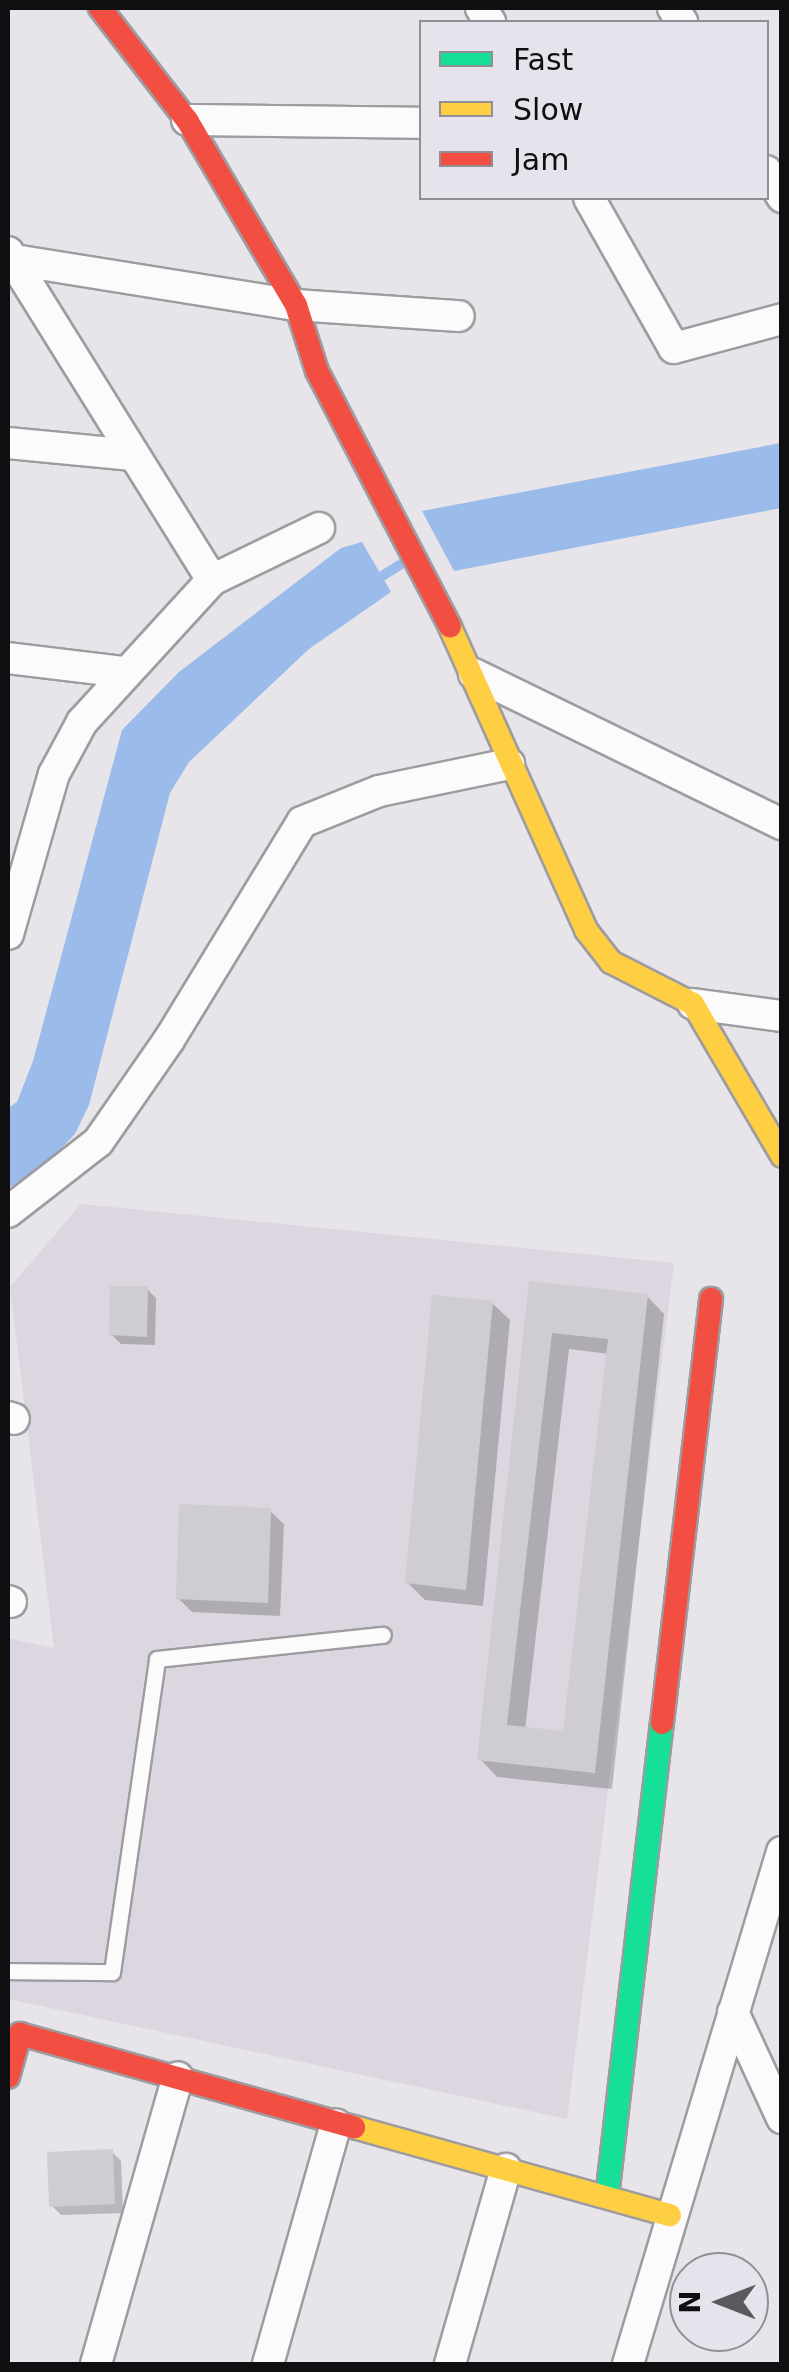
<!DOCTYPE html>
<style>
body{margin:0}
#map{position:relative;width:789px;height:2372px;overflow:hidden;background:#e7e5ea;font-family:"DejaVu Sans",sans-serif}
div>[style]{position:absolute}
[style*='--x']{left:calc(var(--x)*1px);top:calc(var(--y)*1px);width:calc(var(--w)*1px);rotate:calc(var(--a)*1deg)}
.built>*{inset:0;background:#dbd6e0}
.water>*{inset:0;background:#9bbceb}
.shadow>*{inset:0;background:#0003}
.stream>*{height:10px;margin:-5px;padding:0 5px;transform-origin:5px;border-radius:5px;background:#9bbceb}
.building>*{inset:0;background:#cfcdd1}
.roads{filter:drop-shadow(2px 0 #9e9ca0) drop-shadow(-2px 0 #9e9ca0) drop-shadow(0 2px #9e9ca0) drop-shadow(0 -2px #9e9ca0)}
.lane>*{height:15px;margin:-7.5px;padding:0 7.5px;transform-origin:7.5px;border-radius:7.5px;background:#fbfbfc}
.street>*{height:30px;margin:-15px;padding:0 15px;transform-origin:15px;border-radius:15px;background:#fbfbfc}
.fast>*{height:22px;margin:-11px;padding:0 11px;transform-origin:11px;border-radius:11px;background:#16e098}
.slow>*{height:22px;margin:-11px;padding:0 11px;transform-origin:11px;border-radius:11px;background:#ffcf43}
.jam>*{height:22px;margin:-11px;padding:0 11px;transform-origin:11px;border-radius:11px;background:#f24e42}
span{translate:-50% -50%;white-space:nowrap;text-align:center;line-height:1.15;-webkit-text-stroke:10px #e7e3ec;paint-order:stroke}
.frame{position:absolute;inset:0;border:10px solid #0f0e11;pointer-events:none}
.legend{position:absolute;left:419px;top:20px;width:350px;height:180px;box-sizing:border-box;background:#e7e3ec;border:2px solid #918e94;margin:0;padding:12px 18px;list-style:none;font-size:30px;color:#0f0e11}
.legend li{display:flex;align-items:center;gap:20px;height:50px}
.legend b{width:50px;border:2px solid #918e94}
.north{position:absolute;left:669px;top:2252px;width:100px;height:100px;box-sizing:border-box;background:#e7e3ec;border:2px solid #918e94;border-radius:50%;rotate:270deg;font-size:28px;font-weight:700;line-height:40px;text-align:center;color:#0f0e11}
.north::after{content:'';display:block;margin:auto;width:35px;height:45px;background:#5b595d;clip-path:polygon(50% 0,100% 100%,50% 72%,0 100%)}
</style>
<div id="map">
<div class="built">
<div style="clip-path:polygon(81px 1204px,674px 1263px,567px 2119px,8px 1999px,8px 1638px,54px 1648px,10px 1287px)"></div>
</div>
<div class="water">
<div style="clip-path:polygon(781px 443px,781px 508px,454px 571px,422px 511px)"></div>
<div style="clip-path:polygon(362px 542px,391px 592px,309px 649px,189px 762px,170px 793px,89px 1105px,75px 1134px,40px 1170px,8px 1188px,8px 1108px,17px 1102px,33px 1061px,122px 730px,179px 672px,341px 548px)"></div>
</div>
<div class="shadow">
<div style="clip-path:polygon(evenodd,532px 1283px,647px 1296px,664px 1314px,612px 1789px,497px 1777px,480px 1759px,532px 1283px,569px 1349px,609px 1354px,565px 1734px,525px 1730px,569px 1349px)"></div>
<div style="clip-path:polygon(147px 1289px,156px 1298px,155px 1345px,121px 1344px,111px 1334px)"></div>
<div style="clip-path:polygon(492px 1303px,510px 1320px,483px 1606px,425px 1600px,408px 1583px)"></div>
<div style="clip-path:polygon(270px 1511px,284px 1524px,280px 1616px,192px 1612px,178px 1598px)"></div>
<div style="clip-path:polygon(112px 2152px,121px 2161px,123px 2213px,61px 2215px,52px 2206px)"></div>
</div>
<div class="stream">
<div style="--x:371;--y:583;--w:38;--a:-32"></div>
</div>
<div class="building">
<div style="clip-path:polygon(evenodd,529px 1281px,648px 1294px,595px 1773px,477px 1760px,529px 1281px,552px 1333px,608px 1339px,563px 1731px,507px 1725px,552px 1333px)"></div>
<div style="clip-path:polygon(110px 1286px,148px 1286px,147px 1337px,109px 1335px)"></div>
<div style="clip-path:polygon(432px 1295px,493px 1301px,466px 1590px,405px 1583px)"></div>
<div style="clip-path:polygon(179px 1504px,271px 1508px,268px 1603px,176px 1599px)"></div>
<div style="clip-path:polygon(113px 2149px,115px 2204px,49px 2207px,47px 2152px)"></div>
</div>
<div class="roads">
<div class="lane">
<div style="--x:8;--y:1971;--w:104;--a:0.6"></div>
<div style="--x:112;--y:1972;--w:316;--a:-81.8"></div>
<div style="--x:157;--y:1659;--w:227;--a:-6.1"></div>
</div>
<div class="street">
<div style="--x:481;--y:8;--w:17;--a:57"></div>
<div style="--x:673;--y:8;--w:17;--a:57"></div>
<div style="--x:187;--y:120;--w:235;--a:0.7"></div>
<div style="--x:766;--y:171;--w:31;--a:58"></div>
<div style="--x:589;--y:198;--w:172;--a:60.5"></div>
<div style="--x:674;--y:348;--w:112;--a:-15"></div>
<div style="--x:8;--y:252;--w:386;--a:58.1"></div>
<div style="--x:8;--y:259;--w:292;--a:9.1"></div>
<div style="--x:296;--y:305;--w:163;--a:3.9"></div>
<div style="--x:8;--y:443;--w:125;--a:5.5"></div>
<div style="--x:8;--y:658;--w:117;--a:6.9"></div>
<div style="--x:474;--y:674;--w:343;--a:26"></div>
<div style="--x:8;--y:934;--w:166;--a:-74"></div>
<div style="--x:54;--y:774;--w:59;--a:-61.7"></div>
<div style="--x:82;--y:722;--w:193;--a:-47.5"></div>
<div style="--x:212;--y:580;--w:119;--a:-25.9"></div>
<div style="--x:693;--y:1004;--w:90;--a:7.7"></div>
<div style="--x:8;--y:1212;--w:114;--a:-37.9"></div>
<div style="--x:98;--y:1142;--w:124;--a:-55.2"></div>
<div style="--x:169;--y:1040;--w:255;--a:-58.6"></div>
<div style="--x:302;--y:822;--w:83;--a:-21.9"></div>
<div style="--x:379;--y:791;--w:133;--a:-11.7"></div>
<div style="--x:8;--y:1417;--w:6;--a:18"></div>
<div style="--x:8;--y:1601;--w:3;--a:18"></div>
<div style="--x:733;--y:2012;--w:117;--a:65.2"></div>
<div style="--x:96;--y:2364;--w:298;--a:-74.1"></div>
<div style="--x:268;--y:2364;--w:249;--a:-74.2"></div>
<div style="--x:450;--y:2364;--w:203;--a:-74"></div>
<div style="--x:628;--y:2364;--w:535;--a:-73.26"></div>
</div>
<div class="fast">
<div style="--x:607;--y:2197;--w:477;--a:-83.4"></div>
</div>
<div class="slow">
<div style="--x:450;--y:627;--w:332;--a:65.8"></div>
<div style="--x:586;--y:930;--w:41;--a:52"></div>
<div style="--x:611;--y:962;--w:92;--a:27.1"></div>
<div style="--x:693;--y:1004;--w:176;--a:59.6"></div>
<div style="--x:354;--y:2127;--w:328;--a:15.6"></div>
</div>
<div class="jam">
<div style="--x:100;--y:8;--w:142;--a:52.2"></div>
<div style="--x:187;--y:120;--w:215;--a:59.5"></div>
<div style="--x:296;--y:305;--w:69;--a:72.3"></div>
<div style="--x:317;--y:371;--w:288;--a:62.5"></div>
<div style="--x:662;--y:1723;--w:427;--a:-83.4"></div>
<div style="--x:8;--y:2077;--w:45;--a:-74.4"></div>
<div style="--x:20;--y:2034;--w:347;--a:15.6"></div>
</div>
</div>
<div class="frame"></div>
<ul class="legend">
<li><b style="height:12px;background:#16e098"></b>Fast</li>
<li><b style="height:12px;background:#ffcf43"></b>Slow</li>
<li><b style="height:12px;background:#f24e42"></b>Jam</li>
</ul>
<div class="north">N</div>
</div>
